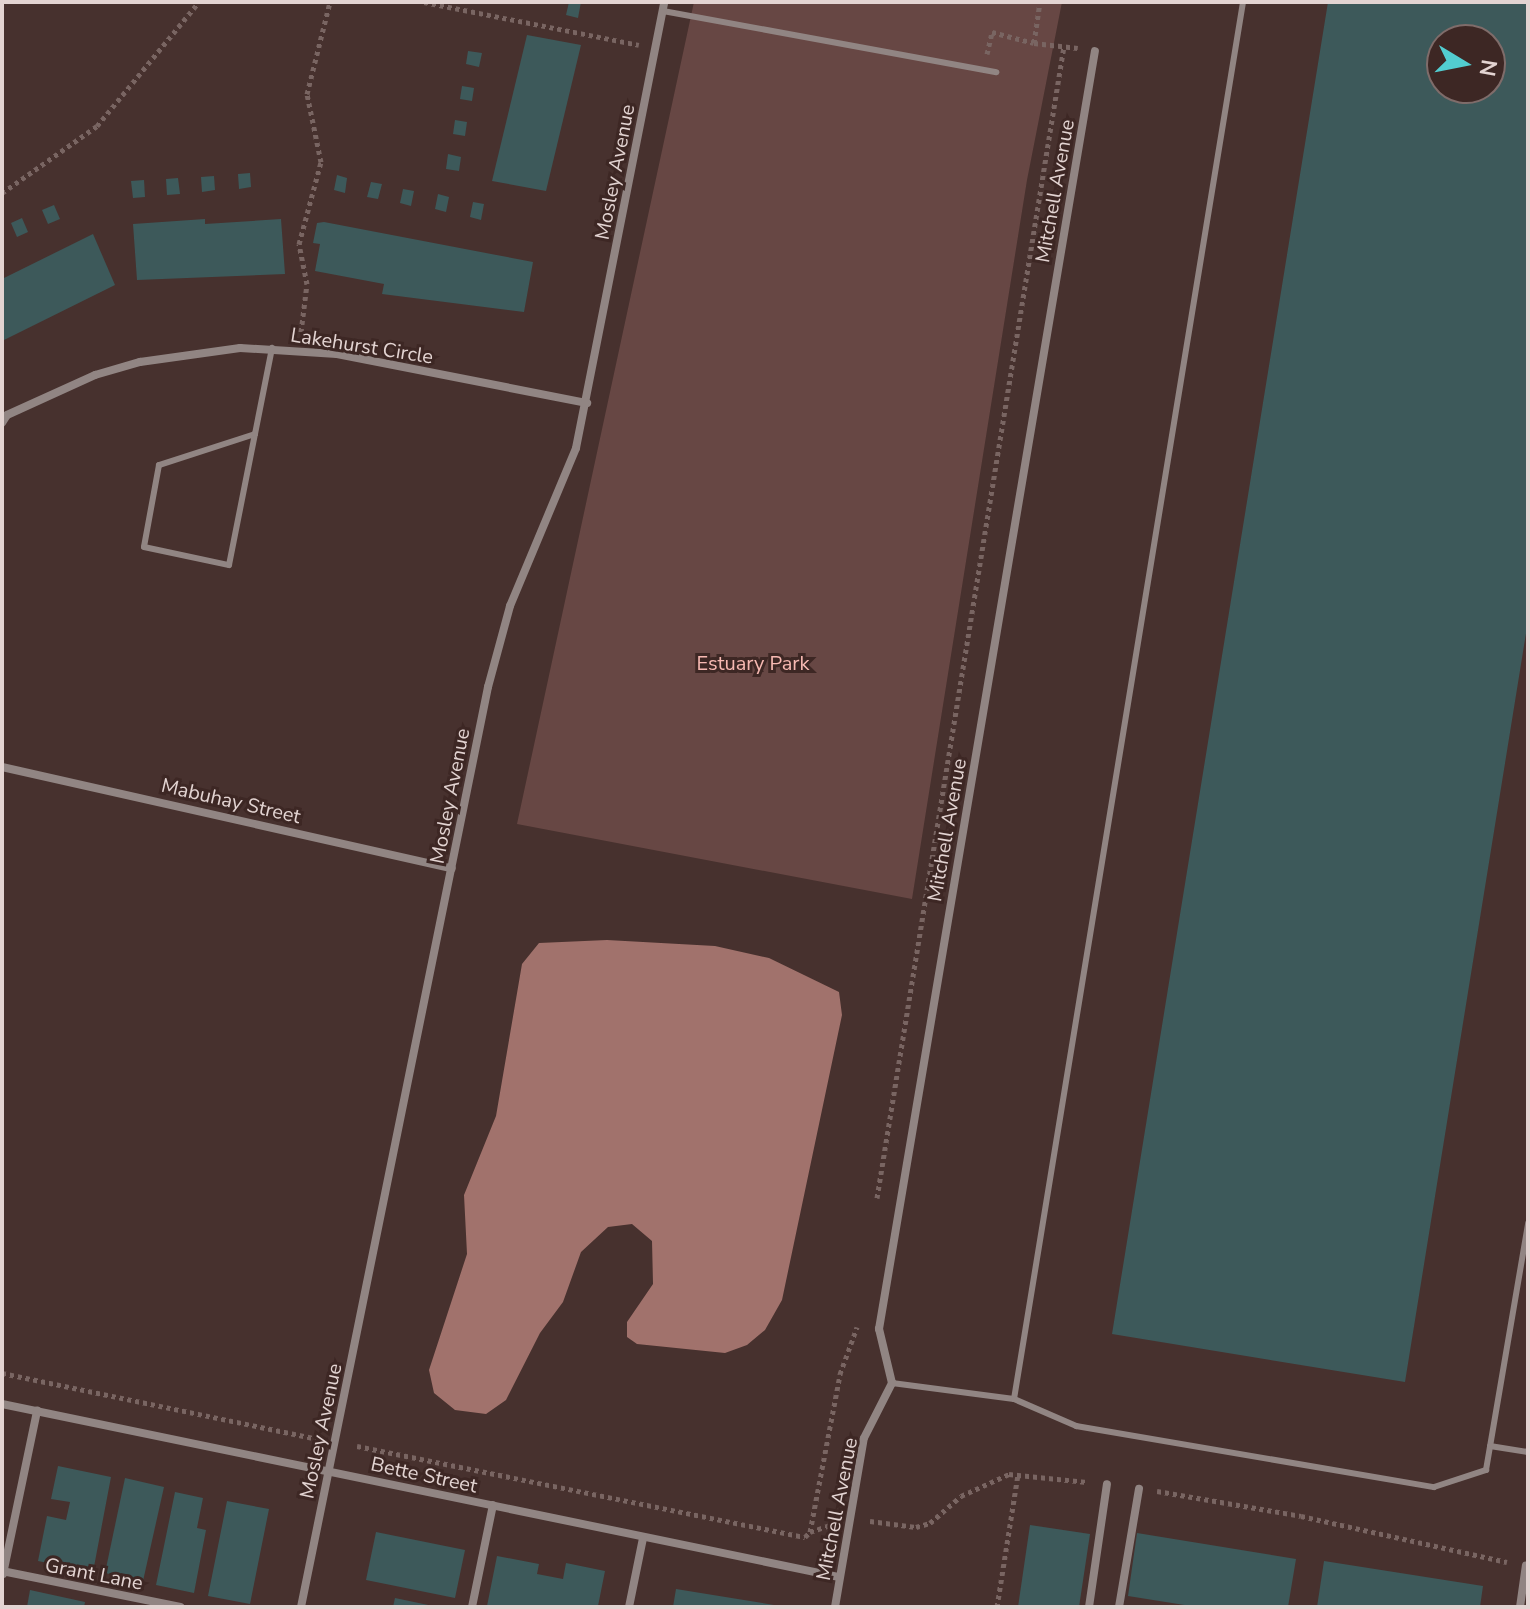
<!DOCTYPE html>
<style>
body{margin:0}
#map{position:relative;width:1530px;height:1609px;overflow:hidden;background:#47312e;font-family:"Nunito Sans",sans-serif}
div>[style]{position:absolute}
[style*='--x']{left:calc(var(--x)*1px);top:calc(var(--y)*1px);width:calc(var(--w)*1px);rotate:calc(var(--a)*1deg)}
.green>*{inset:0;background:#674744}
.water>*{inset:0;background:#a1726c}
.building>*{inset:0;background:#3d595a}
.path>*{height:5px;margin-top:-2.5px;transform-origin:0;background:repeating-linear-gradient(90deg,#796562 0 4px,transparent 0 8px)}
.service>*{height:6px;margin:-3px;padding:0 3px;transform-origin:3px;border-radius:3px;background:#918583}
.minor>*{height:8px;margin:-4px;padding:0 4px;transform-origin:4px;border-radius:4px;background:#918583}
span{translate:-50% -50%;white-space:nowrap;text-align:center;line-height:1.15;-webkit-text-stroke:6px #3d2724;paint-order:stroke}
.street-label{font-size:20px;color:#e3d4d2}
.park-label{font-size:20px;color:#f7b9b2}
.frame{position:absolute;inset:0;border:4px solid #e3d4d2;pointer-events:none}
.north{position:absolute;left:1426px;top:24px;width:80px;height:80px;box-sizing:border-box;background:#3d2724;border:2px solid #7f6c6a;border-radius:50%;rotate:100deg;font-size:22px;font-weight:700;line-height:32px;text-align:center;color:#e3d4d2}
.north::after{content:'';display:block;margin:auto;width:28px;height:36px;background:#52cdd0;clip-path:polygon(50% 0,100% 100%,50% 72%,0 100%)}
</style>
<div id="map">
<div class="green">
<div style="clip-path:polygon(694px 2px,1062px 2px,1027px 180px,912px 899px,517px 824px)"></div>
</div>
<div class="water">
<div style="clip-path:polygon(607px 940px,715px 946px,769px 958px,839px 992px,842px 1015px,782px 1300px,765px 1330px,747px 1345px,725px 1353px,637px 1344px,627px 1337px,627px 1322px,653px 1284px,652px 1241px,632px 1224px,608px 1227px,581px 1252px,563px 1302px,540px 1333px,506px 1400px,486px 1414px,455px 1410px,434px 1393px,429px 1370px,467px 1254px,464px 1195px,496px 1116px,522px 964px,539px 943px)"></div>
</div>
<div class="building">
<div style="clip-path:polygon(569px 2px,581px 2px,578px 18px,566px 15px)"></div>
<div style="clip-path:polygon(evenodd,1328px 2px,1528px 2px,1528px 621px,1405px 1382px,1112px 1334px,1328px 2px,1442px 40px,1490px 40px,1490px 88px,1442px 88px,1442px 40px)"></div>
<div style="clip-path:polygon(527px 35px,581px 45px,546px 191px,492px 181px)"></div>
<div style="clip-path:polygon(468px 51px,482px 53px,479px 67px,466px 64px)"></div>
<div style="clip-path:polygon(462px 86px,474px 88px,472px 101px,460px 99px)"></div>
<div style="clip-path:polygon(455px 120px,467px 122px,465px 136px,453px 134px)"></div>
<div style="clip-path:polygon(448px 154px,461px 157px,459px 171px,446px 169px)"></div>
<div style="clip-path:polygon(250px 173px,251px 187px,239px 189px,238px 174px)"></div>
<div style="clip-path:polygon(337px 175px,347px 178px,345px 193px,334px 190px)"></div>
<div style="clip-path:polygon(214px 176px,215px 190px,202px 192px,201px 177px)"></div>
<div style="clip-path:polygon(178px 178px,180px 194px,167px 195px,166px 179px)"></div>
<div style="clip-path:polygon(144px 180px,145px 197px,133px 198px,131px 181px)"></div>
<div style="clip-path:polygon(371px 182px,382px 184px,378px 199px,367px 197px)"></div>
<div style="clip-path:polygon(403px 189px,414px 191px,411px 206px,400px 203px)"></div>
<div style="clip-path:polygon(438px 194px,449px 197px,446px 212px,435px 209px)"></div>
<div style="clip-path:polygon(473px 202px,484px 204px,481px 220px,470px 217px)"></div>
<div style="clip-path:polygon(54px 205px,60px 219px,48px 224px,42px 210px)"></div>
<div style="clip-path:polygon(22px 218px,28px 232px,17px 237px,11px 223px)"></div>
<div style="clip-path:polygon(205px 219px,205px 224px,281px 219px,285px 274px,137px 280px,133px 224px)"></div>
<div style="clip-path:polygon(324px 222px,533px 262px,524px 312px,382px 294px,384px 284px,315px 271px,320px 244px,313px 243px,317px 223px)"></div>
<div style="clip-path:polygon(93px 234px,115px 285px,2px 341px,2px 279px)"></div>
<div style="clip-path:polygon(58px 1466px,111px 1477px,93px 1572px,38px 1561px,47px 1516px,66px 1520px,70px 1502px,51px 1499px)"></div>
<div style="clip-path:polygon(125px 1478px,164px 1487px,143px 1581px,105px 1573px)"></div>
<div style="clip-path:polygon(175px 1492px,203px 1498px,197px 1528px,206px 1530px,194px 1593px,156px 1585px)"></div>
<div style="clip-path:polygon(227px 1501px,269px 1509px,250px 1604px,208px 1596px)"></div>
<div style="clip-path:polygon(1030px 1525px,1090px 1534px,1079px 1607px,1018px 1607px)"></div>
<div style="clip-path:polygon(376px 1532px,465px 1550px,455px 1598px,366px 1580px)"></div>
<div style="clip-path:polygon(1137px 1533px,1296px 1559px,1288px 1607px,1197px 1607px,1128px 1596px)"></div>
<div style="clip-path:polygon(497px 1556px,539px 1564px,537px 1574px,563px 1579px,566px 1563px,605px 1571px,598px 1606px,487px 1606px)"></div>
<div style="clip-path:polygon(1324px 1561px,1483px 1586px,1480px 1607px,1317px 1607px)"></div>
<div style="clip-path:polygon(676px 1589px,774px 1605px,774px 1607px,673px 1607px)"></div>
<div style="clip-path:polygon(30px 1590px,85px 1602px,84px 1607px,27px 1607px)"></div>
<div style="clip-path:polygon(395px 1598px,433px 1606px,433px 1607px,393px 1607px)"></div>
</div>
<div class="path">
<div style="--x:424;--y:2;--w:219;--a:11.3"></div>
<div style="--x:1034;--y:43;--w:44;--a:6.5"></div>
<div style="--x:987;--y:54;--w:23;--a:-77"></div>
<div style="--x:992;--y:32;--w:43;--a:14.7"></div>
<div style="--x:1034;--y:43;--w:41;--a:-81.7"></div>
<div style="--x:2;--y:193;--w:116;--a:-35.2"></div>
<div style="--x:97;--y:126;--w:161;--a:-50.6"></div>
<div style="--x:301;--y:332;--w:48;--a:-82.9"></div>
<div style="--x:307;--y:284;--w:41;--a:-101.3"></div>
<div style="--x:299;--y:244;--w:85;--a:-75"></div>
<div style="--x:321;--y:162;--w:69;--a:-101.6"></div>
<div style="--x:307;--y:94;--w:95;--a:-76"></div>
<div style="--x:877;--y:1198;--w:1167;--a:-80.78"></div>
<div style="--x:2;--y:1373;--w:323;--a:11.8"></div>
<div style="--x:357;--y:1446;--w:457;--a:11.5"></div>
<div style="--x:805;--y:1537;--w:7;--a:-45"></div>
<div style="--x:810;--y:1532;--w:161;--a:-79.2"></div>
<div style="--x:840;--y:1374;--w:50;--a:-70.1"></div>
<div style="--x:1157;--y:1491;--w:146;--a:9.8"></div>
<div style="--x:1301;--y:1516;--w:211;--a:12.6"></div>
<div style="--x:870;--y:1521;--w:46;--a:7.4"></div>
<div style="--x:916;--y:1527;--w:15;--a:-16"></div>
<div style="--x:930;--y:1523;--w:41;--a:-41.1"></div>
<div style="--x:961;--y:1496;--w:53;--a:-24.6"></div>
<div style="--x:1009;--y:1474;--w:78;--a:5.9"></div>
<div style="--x:810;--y:1532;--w:21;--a:-19"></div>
<div style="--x:997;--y:1607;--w:135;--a:-81"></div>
</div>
<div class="service">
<div style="--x:663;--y:11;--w:339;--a:10.4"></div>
<div style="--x:255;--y:434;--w:101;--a:162.1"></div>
<div style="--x:159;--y:465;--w:83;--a:100.4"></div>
<div style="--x:144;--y:547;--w:87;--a:12"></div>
<div style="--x:229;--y:565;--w:134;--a:-78.8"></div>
<div style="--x:255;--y:434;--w:88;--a:-78.8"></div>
<div style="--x:892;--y:1383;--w:123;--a:7.5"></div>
<div style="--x:1014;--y:1399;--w:1416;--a:-80.69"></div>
<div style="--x:1014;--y:1399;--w:68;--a:23.5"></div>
<div style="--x:1076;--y:1426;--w:363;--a:9.7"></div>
<div style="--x:1434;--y:1487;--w:55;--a:-18.1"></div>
<div style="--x:1486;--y:1470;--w:251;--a:-80.3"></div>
<div style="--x:1490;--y:1446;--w:38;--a:9"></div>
</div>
<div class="minor">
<div style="--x:2;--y:423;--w:9;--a:-58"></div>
<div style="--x:7;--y:415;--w:97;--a:-24.4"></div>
<div style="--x:95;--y:375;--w:47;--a:-16.1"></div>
<div style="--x:140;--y:362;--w:101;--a:-8"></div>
<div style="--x:240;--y:348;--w:97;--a:3.5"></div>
<div style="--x:337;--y:354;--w:255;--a:11.1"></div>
<div style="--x:2;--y:767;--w:461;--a:12.7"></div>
<div style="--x:2;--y:1404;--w:855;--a:11.68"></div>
<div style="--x:2;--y:1571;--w:182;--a:11.4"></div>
<div style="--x:3;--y:1574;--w:167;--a:-78.2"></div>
<div style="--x:301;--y:1607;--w:939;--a:-78.51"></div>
<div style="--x:488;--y:687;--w:84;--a:-74.8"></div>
<div style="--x:510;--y:606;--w:171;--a:-67.3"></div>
<div style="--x:576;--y:448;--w:455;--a:-78.8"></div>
<div style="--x:472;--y:1607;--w:104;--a:-78.4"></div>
<div style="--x:629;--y:1607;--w:70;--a:-78.5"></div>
<div style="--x:835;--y:1607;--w:171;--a:-80.3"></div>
<div style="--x:864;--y:1438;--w:62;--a:-63"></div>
<div style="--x:892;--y:1383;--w:56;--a:-103.5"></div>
<div style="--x:879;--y:1329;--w:1296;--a:-80.41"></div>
<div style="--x:1089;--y:1607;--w:124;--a:-81.7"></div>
<div style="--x:1119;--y:1607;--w:120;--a:-80.4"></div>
<div style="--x:1520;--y:1607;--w:42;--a:-81.9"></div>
</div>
<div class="street-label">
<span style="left:615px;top:172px;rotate:-79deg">Mosley Avenue</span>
<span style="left:1055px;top:191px;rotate:-80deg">Mitchell Avenue</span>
<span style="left:362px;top:346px;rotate:9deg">Lakehurst Circle</span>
<span style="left:450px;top:796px;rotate:-79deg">Mosley Avenue</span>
<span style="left:231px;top:801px;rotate:13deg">Mabuhay Street</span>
<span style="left:947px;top:830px;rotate:-80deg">Mitchell Avenue</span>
<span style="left:321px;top:1431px;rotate:-78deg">Mosley Avenue</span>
<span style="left:424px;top:1475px;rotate:12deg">Bette Street</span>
<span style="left:837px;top:1509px;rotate:-79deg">Mitchell Avenue</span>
<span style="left:94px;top:1574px;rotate:11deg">Grant Lane</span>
</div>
<div class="park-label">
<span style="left:753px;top:663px">Estuary Park</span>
</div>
<div class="frame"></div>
<div class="north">N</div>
</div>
